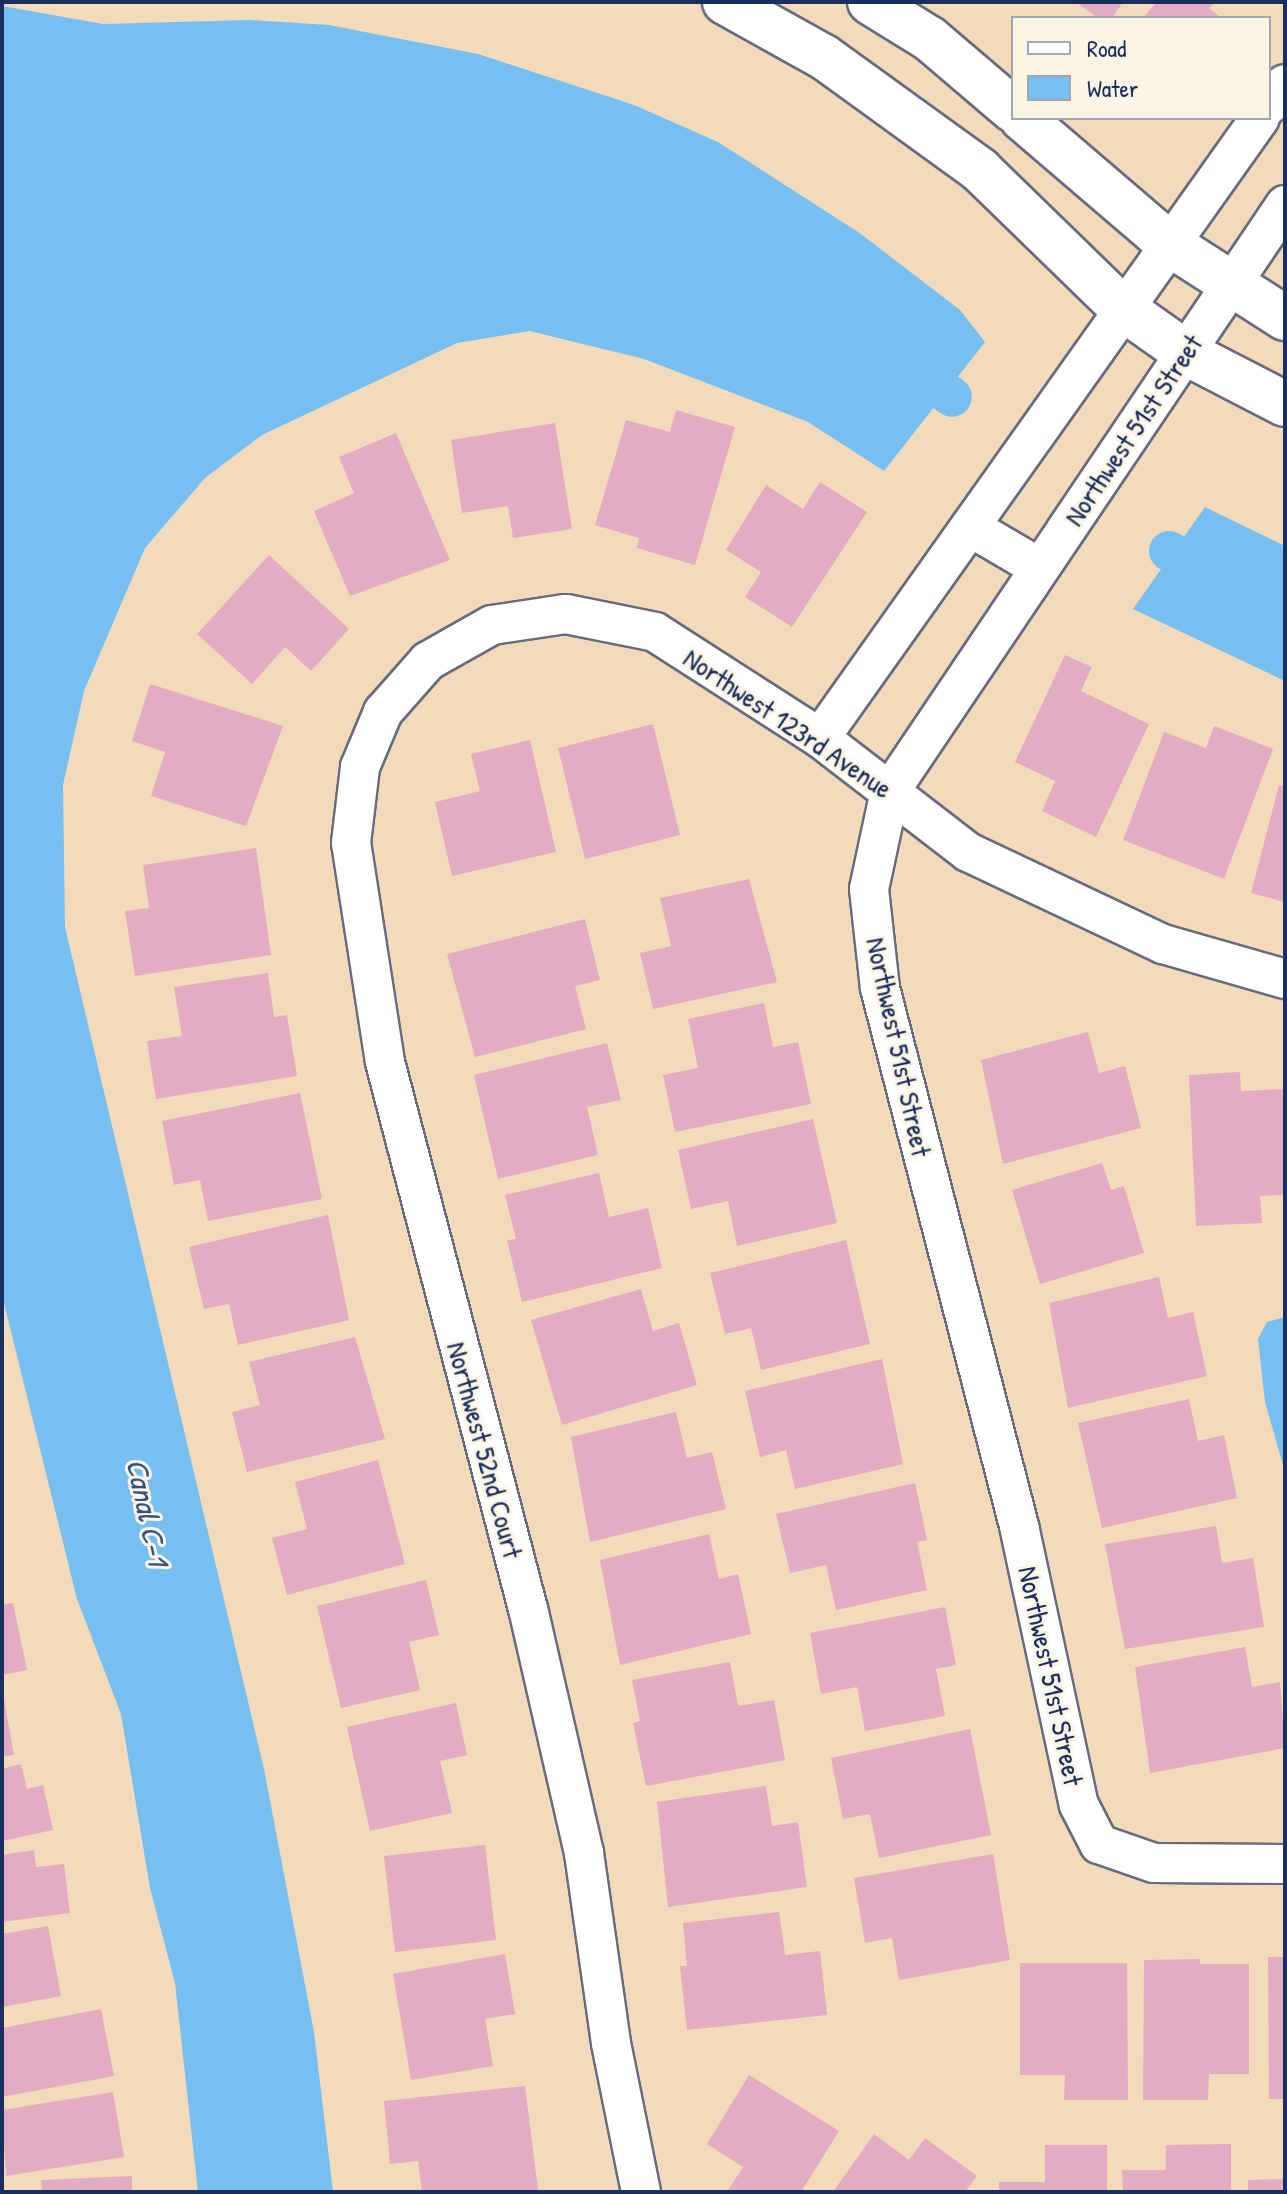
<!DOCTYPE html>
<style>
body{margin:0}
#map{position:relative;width:1287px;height:2194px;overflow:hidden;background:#f2daba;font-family:"Patrick Hand",sans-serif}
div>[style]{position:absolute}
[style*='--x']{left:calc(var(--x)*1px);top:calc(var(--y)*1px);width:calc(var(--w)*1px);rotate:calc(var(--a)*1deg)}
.water>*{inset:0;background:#77bff0}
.canal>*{height:40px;margin:-20px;padding:0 20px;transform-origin:20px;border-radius:20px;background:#77bff0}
.building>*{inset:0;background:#e3acc3}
.roads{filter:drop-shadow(2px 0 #666b7e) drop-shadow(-2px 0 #666b7e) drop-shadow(0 2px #666b7e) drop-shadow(0 -2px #666b7e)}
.minor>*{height:38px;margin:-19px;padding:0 19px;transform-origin:19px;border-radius:19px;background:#fff}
.tertiary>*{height:44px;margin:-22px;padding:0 22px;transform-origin:22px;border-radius:22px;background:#fff}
span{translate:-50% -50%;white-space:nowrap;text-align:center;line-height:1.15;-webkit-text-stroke:6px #fcf5e5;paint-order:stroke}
.street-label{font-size:28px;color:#1b2f5e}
.water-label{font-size:30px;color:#325382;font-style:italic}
.frame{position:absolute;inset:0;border:4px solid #1b2f5e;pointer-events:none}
.legend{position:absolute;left:1011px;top:16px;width:260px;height:104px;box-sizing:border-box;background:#fcf5e5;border:2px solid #a2a6af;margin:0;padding:10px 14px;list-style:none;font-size:24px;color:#1b2f5e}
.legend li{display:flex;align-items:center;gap:16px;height:40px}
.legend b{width:40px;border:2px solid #a2a6af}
</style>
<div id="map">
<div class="water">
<div style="clip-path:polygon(2px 6px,103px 24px,250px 20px,329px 25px,478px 54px,634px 105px,718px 142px,861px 234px,960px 310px,985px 342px,884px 471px,808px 422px,644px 359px,530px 331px,457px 343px,262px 435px,205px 478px,145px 548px,84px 691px,63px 785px,65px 927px,264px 1769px,314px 2032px,333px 2192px,198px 2192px,175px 1983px,150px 1888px,121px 1714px,77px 1599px,2px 1295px)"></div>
<div style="clip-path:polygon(1205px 507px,1285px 546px,1285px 681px,1133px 609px)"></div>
<div style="clip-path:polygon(1285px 1317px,1285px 1472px,1265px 1402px,1258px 1339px,1267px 1322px)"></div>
</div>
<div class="canal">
<div style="--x:903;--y:362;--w:60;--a:35.5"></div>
<div style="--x:1169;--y:551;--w:131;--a:27.3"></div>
</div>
<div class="building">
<div style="clip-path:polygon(1076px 2px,1123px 2px,1112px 18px,1098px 18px)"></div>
<div style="clip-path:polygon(1157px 2px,1215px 2px,1209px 8px,1221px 18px,1143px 18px)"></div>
<div style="clip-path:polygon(676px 410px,735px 427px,695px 565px,637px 548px,639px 538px,595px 525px,626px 420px,670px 432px)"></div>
<div style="clip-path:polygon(555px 423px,572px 529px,513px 538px,508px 506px,462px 513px,451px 440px)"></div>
<div style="clip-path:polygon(396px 433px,450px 560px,350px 596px,314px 511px,354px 493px,339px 457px)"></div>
<div style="clip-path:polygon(820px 482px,867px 512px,792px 627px,745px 597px,761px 572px,726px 550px,766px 485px,803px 509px)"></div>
<div style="clip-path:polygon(269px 555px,349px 629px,311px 671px,285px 647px,252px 684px,197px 634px)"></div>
<div style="clip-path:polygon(1065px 655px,1092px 667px,1081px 691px,1149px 724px,1096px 837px,1042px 811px,1055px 781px,1015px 762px)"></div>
<div style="clip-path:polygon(150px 684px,283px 726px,246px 826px,151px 796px,165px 752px,132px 741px)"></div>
<div style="clip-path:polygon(653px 724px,680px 835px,585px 859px,558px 748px)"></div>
<div style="clip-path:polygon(1214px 726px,1273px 749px,1224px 879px,1123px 840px,1164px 732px,1206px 748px)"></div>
<div style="clip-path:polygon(530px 740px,556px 852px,452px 876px,435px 802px,480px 791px,471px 754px)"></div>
<div style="clip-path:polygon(1279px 785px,1285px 787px,1285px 902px,1251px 893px)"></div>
<div style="clip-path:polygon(256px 848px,271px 955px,135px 976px,125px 911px,149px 908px,143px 865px)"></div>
<div style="clip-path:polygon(749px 879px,777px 982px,653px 1009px,640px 953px,671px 946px,660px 898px)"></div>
<div style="clip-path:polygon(585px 919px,600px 980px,575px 986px,586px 1029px,475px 1057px,447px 954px)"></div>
<div style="clip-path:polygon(268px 973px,274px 1017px,287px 1015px,297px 1076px,156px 1099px,147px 1041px,182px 1036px,174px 987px)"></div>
<div style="clip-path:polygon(764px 1003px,773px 1047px,798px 1042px,811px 1104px,675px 1132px,663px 1075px,698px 1068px,688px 1019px)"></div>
<div style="clip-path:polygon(1088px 1032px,1099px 1073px,1125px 1066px,1141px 1128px,1003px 1164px,981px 1060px)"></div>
<div style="clip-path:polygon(607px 1043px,621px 1100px,587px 1107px,598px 1155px,498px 1179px,474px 1075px)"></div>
<div style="clip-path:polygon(1240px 1072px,1241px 1091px,1285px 1089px,1285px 1195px,1260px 1196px,1262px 1223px,1196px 1226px,1189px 1075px)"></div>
<div style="clip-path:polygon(300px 1093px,322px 1199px,208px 1221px,200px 1180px,174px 1185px,162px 1121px)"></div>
<div style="clip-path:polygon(813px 1119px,837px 1223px,737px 1246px,728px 1201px,691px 1209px,678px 1150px)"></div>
<div style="clip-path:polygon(1102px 1163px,1111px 1190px,1124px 1186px,1144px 1253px,1040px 1284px,1012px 1190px)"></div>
<div style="clip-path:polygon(599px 1173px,609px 1217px,648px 1208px,662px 1268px,522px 1302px,507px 1240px,516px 1239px,505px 1195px)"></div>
<div style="clip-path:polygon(328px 1215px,349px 1320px,238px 1345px,229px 1304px,204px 1309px,189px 1247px)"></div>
<div style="clip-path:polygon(846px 1240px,870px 1344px,761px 1370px,751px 1328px,725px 1334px,710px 1273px)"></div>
<div style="clip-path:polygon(1159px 1277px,1168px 1318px,1193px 1312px,1207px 1376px,1068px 1408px,1049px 1303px)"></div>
<div style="clip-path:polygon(641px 1289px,653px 1331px,679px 1323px,697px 1385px,562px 1425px,531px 1320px)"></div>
<div style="clip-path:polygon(355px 1337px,385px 1439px,247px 1472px,232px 1412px,260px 1405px,249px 1362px)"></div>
<div style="clip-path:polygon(882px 1359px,903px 1464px,795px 1489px,786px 1450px,760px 1457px,745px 1391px)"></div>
<div style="clip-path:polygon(1189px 1399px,1198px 1441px,1224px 1435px,1237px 1498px,1102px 1528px,1078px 1423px)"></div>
<div style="clip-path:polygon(676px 1412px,687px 1458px,712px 1452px,726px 1509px,590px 1542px,571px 1437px)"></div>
<div style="clip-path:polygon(378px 1460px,405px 1564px,287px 1595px,272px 1538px,307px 1529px,295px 1482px)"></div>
<div style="clip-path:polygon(915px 1483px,927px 1540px,917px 1542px,927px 1590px,836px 1610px,826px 1565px,790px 1573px,776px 1514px)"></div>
<div style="clip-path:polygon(1216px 1526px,1222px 1563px,1253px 1558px,1264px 1627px,1125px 1649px,1105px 1544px)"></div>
<div style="clip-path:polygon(709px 1534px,719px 1579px,738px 1574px,751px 1634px,620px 1665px,600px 1560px)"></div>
<div style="clip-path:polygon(426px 1580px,439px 1635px,409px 1642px,420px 1690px,341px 1708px,317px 1606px)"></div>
<div style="clip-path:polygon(13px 1603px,27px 1670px,2px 1675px,2px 1605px)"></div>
<div style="clip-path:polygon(945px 1607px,956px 1665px,936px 1669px,945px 1716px,865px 1731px,857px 1687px,821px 1694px,810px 1633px)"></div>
<div style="clip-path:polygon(1245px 1647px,1252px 1687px,1280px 1682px,1285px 1748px,1150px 1773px,1135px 1667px)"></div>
<div style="clip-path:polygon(730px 1662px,738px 1706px,774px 1700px,785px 1760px,646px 1786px,633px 1723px,640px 1721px,632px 1680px)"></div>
<div style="clip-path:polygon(2px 1688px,14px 1755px,2px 1757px)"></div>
<div style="clip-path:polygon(456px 1703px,467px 1755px,440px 1761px,452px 1813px,370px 1831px,347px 1727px)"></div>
<div style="clip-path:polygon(970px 1729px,991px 1835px,879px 1858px,870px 1814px,843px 1819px,831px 1758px)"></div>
<div style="clip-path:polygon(21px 1764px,27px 1789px,43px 1785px,53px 1830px,2px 1841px,2px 1769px)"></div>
<div style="clip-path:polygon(766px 1786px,772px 1826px,798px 1822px,807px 1887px,668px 1907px,657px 1802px)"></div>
<div style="clip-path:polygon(485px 1845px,496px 1940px,395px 1952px,384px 1856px)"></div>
<div style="clip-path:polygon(34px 1850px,36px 1867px,64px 1864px,70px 1913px,2px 1922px,2px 1855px)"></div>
<div style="clip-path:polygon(993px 1854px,1010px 1960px,899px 1980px,892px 1938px,865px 1943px,854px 1878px)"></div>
<div style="clip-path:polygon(779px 1912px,785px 1955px,820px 1951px,827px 2015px,687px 2030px,680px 1966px,687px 1966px,683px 1923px)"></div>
<div style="clip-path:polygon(48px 1926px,61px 1996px,2px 2007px,2px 1934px)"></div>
<div style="clip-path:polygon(505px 1954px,515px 2014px,485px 2019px,493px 2066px,411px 2080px,393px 1974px)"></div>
<div style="clip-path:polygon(1268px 1957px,1285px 1957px,1285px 2099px,1269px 2099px)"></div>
<div style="clip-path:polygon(1200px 1959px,1200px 1964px,1249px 1964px,1249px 2074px,1209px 2074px,1208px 2100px,1143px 2100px,1144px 1960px)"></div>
<div style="clip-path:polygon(1020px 1963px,1127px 1963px,1128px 2100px,1064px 2100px,1065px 2075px,1020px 2075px)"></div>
<div style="clip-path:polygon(101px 2009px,114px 2076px,2px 2097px,2px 2028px)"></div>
<div style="clip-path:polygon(749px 2075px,839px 2131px,801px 2192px,727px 2192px,743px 2167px,707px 2144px)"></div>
<div style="clip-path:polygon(525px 2086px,538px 2190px,422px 2192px,418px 2161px,390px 2164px,384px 2101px)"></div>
<div style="clip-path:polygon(113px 2092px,124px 2157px,6px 2176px,2px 2110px)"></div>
<div style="clip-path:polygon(874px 2134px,909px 2160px,925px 2138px,977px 2176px,965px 2192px,833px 2192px)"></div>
<div style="clip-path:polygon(1231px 2144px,1231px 2192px,1123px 2192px,1122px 2170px,1166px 2170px,1166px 2145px)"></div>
<div style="clip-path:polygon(1045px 2145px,1107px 2145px,1107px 2192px,999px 2192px,999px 2182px,1045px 2182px)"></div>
<div style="clip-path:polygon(132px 2176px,132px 2192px,42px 2192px,41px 2180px)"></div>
<div style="clip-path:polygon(1285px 2179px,1285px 2192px,1248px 2192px,1248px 2180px)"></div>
</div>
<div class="roads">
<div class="minor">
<div style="--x:1269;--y:105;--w:26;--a:-53"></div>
<div style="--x:1285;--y:205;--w:707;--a:123.98"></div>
<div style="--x:890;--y:791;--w:100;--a:102.1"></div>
<div style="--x:869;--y:889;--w:100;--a:83.7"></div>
<div style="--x:880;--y:988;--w:556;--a:75.51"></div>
<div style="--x:1019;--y:1526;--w:285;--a:77.9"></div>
<div style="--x:1079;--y:1805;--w:44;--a:62.9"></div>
<div style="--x:1099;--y:1844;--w:58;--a:19.1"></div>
<div style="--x:1154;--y:1863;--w:131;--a:0.4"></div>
<div style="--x:970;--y:527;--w:81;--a:30.4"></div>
<div style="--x:820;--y:738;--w:760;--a:-54.64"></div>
<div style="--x:641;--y:2192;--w:152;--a:-101.4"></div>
<div style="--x:611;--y:2043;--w:192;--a:-98.1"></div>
<div style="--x:584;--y:1853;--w:250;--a:-102.9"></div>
<div style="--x:528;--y:1609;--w:565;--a:-104.65"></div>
<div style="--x:385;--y:1062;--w:222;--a:-98.8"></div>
<div style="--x:351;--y:843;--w:77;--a:-83.2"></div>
<div style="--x:360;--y:767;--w:60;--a:-67.3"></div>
<div style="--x:383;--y:712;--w:68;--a:-48.6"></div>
<div style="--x:428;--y:661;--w:73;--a:-29.4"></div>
<div style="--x:492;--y:625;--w:75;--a:-8.5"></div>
<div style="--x:566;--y:614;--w:91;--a:11.4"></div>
<div style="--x:655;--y:632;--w:196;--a:32.7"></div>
<div style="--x:820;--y:738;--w:187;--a:37.6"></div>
<div style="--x:968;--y:852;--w:216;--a:25.3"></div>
<div style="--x:1163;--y:944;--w:127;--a:16"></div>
</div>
<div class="tertiary">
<div style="--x:725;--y:2;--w:113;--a:29.1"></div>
<div style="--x:824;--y:57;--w:193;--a:35.9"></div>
<div style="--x:980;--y:170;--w:197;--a:44.2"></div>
<div style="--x:1121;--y:307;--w:80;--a:35.3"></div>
<div style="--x:1186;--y:353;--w:111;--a:27.3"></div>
<div style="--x:870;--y:2;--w:70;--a:31.7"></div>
<div style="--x:930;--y:39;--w:109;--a:40.5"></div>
<div style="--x:1022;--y:118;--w:192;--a:40.6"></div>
<div style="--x:1168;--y:243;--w:139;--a:32.7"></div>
</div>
</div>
<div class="street-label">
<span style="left:1133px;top:430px;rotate:-56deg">Northwest 51st Street</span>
<span style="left:788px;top:723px;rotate:34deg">Northwest 123rd Avenue</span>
<span style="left:899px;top:1047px;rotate:78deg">Northwest 51st Street</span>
<span style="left:485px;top:1450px;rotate:75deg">Northwest 52nd Court</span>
<span style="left:1051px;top:1676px;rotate:78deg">Northwest 51st Street</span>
</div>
<div class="water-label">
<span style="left:148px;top:1512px;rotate:78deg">Canal C-1</span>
</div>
<div class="frame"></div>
<ul class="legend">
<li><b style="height:10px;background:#fff"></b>Road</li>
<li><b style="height:22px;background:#77bff0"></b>Water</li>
</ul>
</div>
